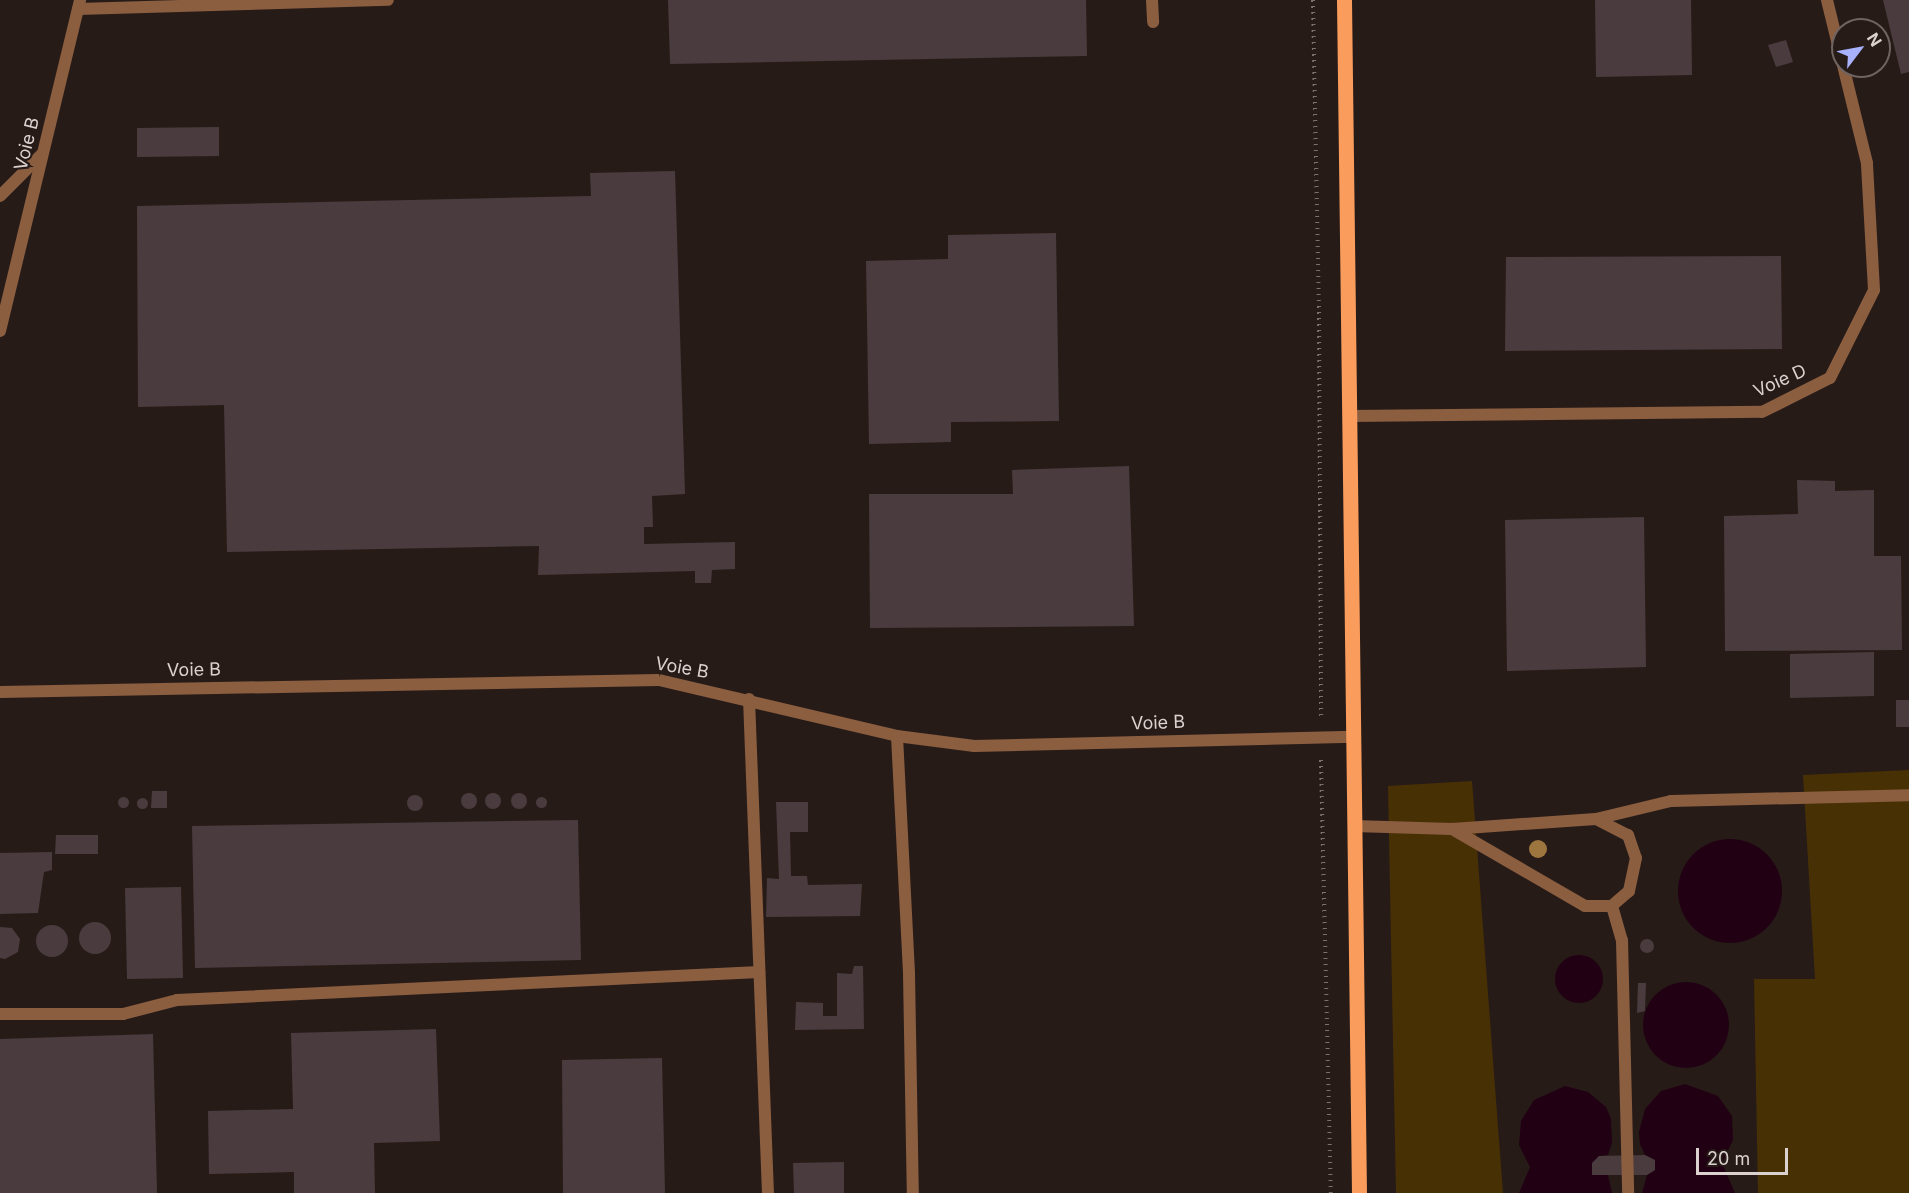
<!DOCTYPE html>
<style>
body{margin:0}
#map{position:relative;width:1909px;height:1193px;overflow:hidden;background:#271b18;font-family:Inter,sans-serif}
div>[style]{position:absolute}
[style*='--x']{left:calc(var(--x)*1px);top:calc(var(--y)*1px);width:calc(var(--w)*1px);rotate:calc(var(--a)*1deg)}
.green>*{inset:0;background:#483005}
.water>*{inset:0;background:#210013}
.round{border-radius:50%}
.building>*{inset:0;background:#4a3c3e}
.path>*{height:4px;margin-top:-2px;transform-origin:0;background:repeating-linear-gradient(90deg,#7c716f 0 1.5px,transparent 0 6px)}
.service>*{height:12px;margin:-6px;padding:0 6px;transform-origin:6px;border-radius:6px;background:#8b5e40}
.primary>*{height:15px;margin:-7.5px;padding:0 7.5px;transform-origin:7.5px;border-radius:7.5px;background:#fa9c5c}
.trees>*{width:18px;height:18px;margin:-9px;border-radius:50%;background:#9c753f}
span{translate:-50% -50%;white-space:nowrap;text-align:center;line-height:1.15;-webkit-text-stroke:4.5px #271b18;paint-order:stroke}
.street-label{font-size:18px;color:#dbd2d0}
.north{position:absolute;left:1831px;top:18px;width:60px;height:60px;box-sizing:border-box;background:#271b18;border:2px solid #6f6462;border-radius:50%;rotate:58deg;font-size:16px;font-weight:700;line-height:24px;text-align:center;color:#dbd2d0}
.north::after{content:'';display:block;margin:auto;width:21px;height:27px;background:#a7b1fc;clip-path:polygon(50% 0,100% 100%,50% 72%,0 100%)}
.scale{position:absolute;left:1696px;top:1148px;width:92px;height:27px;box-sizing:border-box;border:3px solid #dbd2d0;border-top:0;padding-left:8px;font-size:18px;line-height:21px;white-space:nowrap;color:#dbd2d0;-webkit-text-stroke:4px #271b18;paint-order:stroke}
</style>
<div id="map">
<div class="green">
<div style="clip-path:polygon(1909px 770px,1909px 1193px,1758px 1193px,1754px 979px,1815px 979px,1803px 775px)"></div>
<div style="clip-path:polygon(1472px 781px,1503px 1193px,1396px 1193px,1388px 786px)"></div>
</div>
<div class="water">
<div class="round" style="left:1678px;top:839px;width:104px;height:104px"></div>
<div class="round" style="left:1555px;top:955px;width:48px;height:48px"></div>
<div class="round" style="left:1643px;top:982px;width:86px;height:86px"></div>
<div style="clip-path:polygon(1685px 1084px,1718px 1096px,1732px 1116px,1733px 1140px,1722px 1163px,1735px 1193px,1642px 1193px,1647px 1175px,1655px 1170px,1654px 1160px,1645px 1155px,1640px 1144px,1639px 1132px,1645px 1109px,1661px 1091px)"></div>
<div style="clip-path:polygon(1565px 1086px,1588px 1092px,1606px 1107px,1611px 1119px,1612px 1143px,1608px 1155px,1599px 1156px,1593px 1163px,1592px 1175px,1608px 1175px,1612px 1193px,1519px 1193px,1530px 1167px,1519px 1145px,1521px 1121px,1534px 1100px)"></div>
</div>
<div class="building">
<div style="clip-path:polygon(668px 0,1086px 0,1087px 56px,670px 64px)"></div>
<div style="clip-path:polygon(1595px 0,1691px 0,1692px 75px,1596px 77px)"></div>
<div style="clip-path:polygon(1883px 0,1909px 0,1909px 72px,1901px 74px)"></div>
<div style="clip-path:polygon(1786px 40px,1793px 62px,1776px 67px,1768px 45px)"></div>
<div style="clip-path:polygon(219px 127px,219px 156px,137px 157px,137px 128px)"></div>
<div style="clip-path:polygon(675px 171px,685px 494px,652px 496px,653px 527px,644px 527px,644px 544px,735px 542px,735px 569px,712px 570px,711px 583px,695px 583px,695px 571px,538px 575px,539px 546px,227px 552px,224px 405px,138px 407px,137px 206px,591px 196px,590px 173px)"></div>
<div style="clip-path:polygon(1056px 233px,1059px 421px,951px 422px,951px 442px,869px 444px,866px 261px,948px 259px,948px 235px)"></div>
<div style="clip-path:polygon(1781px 256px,1782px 349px,1505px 351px,1506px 257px)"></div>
<div style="clip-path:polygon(1129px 466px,1134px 626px,870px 628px,869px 494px,1013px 494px,1012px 470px)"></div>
<div style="clip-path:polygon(1797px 480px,1835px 481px,1835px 491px,1874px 490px,1874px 556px,1901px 556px,1902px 650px,1725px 651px,1724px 516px,1798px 514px)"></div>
<div style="clip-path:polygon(1644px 517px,1646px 667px,1507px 671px,1505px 520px)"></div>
<div style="clip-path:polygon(1874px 652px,1874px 696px,1790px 698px,1790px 654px)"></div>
<div style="clip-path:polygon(1896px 700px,1909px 700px,1909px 727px,1896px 727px)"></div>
<div style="clip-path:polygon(152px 791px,167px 791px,167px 808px,151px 808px)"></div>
<div class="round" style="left:485px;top:793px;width:16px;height:16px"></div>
<div class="round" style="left:511px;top:793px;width:16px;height:16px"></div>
<div class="round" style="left:461px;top:793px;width:16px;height:16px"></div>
<div class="round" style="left:407px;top:795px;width:16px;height:16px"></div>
<div class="round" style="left:117.5px;top:796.5px;width:11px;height:11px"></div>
<div class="round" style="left:535.5px;top:796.5px;width:11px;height:11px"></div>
<div class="round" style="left:136.5px;top:797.5px;width:11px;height:11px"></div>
<div style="clip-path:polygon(776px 802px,808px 802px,808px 832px,790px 832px,791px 876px,807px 876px,808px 885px,862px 884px,860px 916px,766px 917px,767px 878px,779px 879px)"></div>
<div style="clip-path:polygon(578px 820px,581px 960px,195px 968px,192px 826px)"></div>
<div style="clip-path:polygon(56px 835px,98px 835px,98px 854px,55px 854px)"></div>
<div style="clip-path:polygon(52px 852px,52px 870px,44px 872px,38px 913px,0 914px,0 853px)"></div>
<div style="clip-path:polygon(181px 887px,183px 978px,127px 979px,125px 888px)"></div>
<div class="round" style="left:79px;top:922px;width:32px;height:32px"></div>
<div class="round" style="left:36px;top:925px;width:32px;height:32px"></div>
<div style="clip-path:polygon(0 927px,12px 928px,20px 939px,18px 952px,5px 959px,0 958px)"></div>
<div class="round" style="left:1640px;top:939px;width:14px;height:14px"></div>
<div style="clip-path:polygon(854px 966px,863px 966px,864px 1029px,795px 1030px,796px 1002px,823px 1003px,823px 1016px,837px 1016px,837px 973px,852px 974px)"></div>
<div style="clip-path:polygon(1638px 983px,1646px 983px,1645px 1011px,1637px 1013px)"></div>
<div style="clip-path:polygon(436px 1029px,440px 1141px,374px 1143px,375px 1193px,294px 1193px,294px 1172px,209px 1174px,208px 1111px,293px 1109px,291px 1033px)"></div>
<div style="clip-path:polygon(153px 1034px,157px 1193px,0 1193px,0 1039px)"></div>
<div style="clip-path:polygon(662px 1058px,665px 1193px,563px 1193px,562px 1060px)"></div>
<div style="clip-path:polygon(1645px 1155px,1655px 1160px,1655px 1170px,1647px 1175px,1592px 1175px,1592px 1163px,1599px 1156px)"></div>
<div style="clip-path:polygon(844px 1162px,844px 1193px,794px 1193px,793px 1163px)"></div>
</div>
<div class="path">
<div style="--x:1313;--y:0;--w:306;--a:88.9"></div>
<div style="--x:1319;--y:306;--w:410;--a:89.7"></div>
<div style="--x:1321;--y:760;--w:433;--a:88.7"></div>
</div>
<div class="service">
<div style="--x:1152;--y:0;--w:22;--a:87"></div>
<div style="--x:78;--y:9;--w:310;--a:-1.7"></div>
<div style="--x:0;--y:196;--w:58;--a:-45"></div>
<div style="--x:0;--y:331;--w:341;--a:-76.4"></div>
<div style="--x:1349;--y:416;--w:413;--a:-0.6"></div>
<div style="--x:1762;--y:412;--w:76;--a:-26.6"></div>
<div style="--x:1830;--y:378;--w:98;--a:-63.4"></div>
<div style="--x:1874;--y:290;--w:127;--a:-93.2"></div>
<div style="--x:1867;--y:163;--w:168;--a:-103.8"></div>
<div style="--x:0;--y:692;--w:659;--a:-1.04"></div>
<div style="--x:659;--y:680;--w:244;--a:13.2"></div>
<div style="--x:897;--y:736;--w:78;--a:7.4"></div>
<div style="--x:974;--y:746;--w:379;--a:-1.4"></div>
<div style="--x:749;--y:699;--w:494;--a:87.8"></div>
<div style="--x:897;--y:736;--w:238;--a:87.1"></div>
<div style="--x:909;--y:974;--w:219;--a:89"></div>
<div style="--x:1596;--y:819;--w:77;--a:-13.5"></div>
<div style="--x:1671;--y:801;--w:238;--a:-1.4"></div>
<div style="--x:1354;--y:826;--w:98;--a:1.8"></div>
<div style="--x:1452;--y:829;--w:144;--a:-4"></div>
<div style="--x:1596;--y:819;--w:36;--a:27"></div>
<div style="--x:1628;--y:835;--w:24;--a:71"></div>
<div style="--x:1636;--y:858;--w:34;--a:102"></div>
<div style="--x:1629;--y:891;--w:23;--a:139"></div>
<div style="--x:1612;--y:906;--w:27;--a:180"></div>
<div style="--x:1585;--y:906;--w:154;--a:-149.9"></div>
<div style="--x:1612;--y:906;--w:35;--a:74"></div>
<div style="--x:1622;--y:940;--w:253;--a:88.6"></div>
<div style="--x:0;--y:1014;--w:123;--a:0"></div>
<div style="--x:123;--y:1014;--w:56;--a:-14.5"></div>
<div style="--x:177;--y:1000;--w:583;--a:-2.75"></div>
</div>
<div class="primary">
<div style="--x:1344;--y:0;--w:1193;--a:89.28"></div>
</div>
<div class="trees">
<div style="left:1538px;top:849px"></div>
</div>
<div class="street-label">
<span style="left:27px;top:144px;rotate:-76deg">Voie B</span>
<span style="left:1780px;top:381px;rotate:-24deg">Voie D</span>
<span style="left:682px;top:668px;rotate:10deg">Voie B</span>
<span style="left:194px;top:670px;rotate:-1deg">Voie B</span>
<span style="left:1158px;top:723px;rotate:-2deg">Voie B</span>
</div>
<div class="north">N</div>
<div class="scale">20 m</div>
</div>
